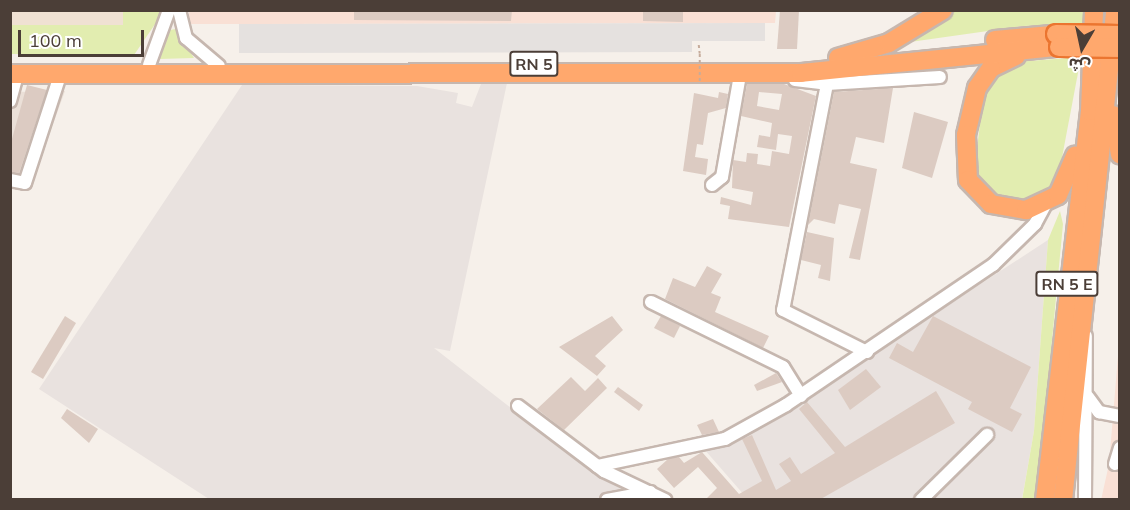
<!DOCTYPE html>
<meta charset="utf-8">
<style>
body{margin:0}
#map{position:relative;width:1130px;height:510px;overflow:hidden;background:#f6f0ea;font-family:Mulish,"Noto Sans Arabic",sans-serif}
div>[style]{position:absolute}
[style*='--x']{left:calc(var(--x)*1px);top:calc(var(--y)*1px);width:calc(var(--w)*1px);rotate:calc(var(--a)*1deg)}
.residential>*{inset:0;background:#ebe0d8}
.commercial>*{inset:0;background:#f9e0d5}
.industrial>*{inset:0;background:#e9e2df}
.education>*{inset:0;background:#f0e1d3}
.green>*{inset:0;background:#e2edb0}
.parking>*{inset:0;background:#e5e1df}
.building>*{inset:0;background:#dccbc2}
.path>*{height:1.5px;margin-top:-0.75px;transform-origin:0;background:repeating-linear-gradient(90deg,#c6ac9c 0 3px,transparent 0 6px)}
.roads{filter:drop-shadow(2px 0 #c6b7af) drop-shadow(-2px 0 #c6b7af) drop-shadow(0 2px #c6b7af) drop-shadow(0 -2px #c6b7af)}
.minor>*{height:12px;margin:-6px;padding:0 6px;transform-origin:6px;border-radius:6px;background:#fff}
.highway>*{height:18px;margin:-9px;padding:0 9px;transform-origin:9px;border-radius:9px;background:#ffa86d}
.path-bridge>*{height:1.5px;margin-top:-0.75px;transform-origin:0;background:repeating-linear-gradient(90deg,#c6ac9c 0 3px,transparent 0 6px)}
.bridges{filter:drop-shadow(2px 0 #eb7530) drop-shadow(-2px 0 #eb7530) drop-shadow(0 2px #eb7530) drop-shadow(0 -2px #eb7530)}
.highway-bridge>*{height:18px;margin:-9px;padding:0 9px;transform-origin:9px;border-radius:9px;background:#ffa86d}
span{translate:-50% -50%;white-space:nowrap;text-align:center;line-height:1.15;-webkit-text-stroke:5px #fff;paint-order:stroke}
.shield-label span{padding:2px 4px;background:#fff;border:2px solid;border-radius:4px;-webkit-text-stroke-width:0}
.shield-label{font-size:16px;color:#4b3e37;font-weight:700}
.frame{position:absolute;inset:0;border:12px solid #4b3e37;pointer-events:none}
.north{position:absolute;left:1052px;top:18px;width:60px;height:60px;-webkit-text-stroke:4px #fff;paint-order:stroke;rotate:189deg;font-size:16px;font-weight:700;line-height:24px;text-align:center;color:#4b3e37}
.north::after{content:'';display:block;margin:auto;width:21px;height:27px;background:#4b3e37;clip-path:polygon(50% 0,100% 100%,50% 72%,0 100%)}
.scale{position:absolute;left:18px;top:30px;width:126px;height:27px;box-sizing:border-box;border:3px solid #4b3e37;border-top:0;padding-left:8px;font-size:18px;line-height:21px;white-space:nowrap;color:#4b3e37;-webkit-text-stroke:4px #fff;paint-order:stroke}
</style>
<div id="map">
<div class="residential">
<div style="clip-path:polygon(65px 91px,29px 190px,11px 188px,10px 92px)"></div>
</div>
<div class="commercial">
<div style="clip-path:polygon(189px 10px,776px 11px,775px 23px,189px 24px)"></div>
<div style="clip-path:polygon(1119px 344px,1119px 499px,1101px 500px,1109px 464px)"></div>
</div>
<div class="industrial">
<div style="clip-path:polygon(507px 83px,450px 351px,434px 348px,601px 478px,646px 493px,603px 500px,209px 499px,39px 389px,242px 85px,417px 86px,458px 93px,456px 103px,472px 107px,481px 84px)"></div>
<div style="clip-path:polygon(1048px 240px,1034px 431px,1022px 499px,742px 499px,745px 496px,704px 449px,766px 424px)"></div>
</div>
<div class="education">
<div style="clip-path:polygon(10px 11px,123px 11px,123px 25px,11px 25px)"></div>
</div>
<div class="green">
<div style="clip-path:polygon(123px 11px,164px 11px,134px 55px,11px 54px,11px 25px,123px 25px)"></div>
<div style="clip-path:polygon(952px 11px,1084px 11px,1083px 24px,1023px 26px,910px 42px)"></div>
<div style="clip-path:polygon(176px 29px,194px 58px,159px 59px,170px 30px)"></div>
<div style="clip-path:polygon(1081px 57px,1057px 184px,1040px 199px,1000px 202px,974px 172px,984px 92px,1001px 69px,1016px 62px)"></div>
<div style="clip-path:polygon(1060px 211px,1063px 224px,1037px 499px,1022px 500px,1034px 431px,1048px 240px)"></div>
</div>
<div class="parking">
<div style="clip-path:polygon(765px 23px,765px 41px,692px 41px,692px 52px,239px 53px,239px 24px)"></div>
</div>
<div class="building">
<div style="clip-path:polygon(354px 10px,512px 10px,511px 21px,354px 20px)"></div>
<div style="clip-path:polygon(780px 10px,799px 10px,797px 49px,777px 49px)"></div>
<div style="clip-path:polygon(643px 12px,683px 12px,683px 22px,643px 21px)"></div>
<div style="clip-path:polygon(evenodd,747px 84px,784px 84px,816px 96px,789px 227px,728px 219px,730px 206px,720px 204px,721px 197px,751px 205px,753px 192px,732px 188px,733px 160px,746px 162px,747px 153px,758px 154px,757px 164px,770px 166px,772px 151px,789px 154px,792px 136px,778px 134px,776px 150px,757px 147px,759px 135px,770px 137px,772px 123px,741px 116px,747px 84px,759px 92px,782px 94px,779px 110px,757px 106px,759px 92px)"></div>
<div style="clip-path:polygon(27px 85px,47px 90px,19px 173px,10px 172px,10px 146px)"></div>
<div style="clip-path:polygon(893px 88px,884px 143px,856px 137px,850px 163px,877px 169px,860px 260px,849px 258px,861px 209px,839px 204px,835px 224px,814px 219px,808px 225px,834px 92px)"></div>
<div style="clip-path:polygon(719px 92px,728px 94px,726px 108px,708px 113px,703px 145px,697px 144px,695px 157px,708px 159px,706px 175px,683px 171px,694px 93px,718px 98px)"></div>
<div style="clip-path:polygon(914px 112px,948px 122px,932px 178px,902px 168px)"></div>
<div style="clip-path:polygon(807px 232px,834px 238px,830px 281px,818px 278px,821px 265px,801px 260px)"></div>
<div style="clip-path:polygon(707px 266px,722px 274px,711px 293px,721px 297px,715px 312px,769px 336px,763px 348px,665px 299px,673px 278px,695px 287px)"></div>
<div style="clip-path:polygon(65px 316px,76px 323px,43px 379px,31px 372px)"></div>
<div style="clip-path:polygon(612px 316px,623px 330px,595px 356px,606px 366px,597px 376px,559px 347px)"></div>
<div style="clip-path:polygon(661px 316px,680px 326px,674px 338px,654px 328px)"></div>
<div style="clip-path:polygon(933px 316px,1031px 367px,1010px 408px,1022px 414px,1012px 432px,968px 409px,972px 402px,889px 358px,897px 343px,913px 352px)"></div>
<div style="clip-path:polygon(866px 369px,881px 387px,850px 410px,838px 390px)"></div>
<div style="clip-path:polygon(776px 373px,782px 382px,757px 391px,754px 385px)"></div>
<div style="clip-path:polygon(571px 377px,585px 391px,598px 378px,607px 388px,564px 430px,537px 409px)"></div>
<div style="clip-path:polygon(618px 387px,643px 405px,639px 411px,614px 392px)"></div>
<div style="clip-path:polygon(936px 391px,955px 423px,819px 500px,705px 500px,717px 488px,698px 467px,674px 488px,657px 469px,668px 459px,679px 457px,684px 463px,702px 452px,739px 494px,762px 481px,742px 439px,752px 435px,776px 490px,791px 481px,779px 464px,790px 457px,801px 474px,835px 453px,799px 409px,807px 402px,845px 447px)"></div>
<div style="clip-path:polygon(67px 409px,98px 429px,89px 443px,61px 418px)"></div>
<div style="clip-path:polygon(713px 419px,719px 432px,702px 435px,697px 425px)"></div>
</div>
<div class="path">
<div style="--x:699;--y:45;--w:9;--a:84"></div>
</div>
<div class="roads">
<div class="minor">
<div style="--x:179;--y:10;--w:29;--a:76"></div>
<div style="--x:186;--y:38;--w:43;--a:40.3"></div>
<div style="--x:149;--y:65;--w:59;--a:-70"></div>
<div style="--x:795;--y:80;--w:32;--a:7"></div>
<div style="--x:827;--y:84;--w:113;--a:-3.5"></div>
<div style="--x:827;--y:84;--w:230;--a:101"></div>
<div style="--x:783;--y:310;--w:94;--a:26.6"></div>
<div style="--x:10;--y:101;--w:28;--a:-75"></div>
<div style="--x:10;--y:180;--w:15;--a:11"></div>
<div style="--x:25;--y:183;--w:114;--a:-72"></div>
<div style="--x:712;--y:185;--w:13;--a:-39"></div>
<div style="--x:722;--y:177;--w:97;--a:-80"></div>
<div style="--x:651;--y:302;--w:147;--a:26.2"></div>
<div style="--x:783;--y:367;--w:34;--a:58"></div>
<div style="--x:1088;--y:397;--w:19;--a:54"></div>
<div style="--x:1099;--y:412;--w:21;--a:11"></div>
<div style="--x:518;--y:406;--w:108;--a:37.1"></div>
<div style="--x:604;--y:471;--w:68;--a:25.4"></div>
<div style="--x:1115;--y:464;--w:17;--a:-73"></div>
<div style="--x:597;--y:466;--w:131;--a:-11.9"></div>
<div style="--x:725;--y:439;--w:70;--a:-29.1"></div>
<div style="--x:786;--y:405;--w:250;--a:-34.1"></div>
<div style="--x:993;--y:265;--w:59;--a:-44.3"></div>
<div style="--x:1035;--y:224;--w:24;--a:-62"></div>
<div style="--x:607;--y:500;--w:44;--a:-10.5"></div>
<div style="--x:921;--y:500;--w:93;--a:-44.6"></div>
<div style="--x:1085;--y:500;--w:164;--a:-89.7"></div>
</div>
<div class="highway">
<div style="--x:995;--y:40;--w:57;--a:-5"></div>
<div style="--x:1016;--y:56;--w:28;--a:154"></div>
<div style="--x:991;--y:68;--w:24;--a:125"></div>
<div style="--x:977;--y:88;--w:48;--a:103.2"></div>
<div style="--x:966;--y:135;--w:45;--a:87.5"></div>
<div style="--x:968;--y:180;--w:33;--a:46"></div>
<div style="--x:991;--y:204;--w:36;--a:10"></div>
<div style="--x:1026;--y:210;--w:35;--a:-25"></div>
<div style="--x:1058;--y:195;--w:43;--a:-66.4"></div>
<div style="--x:838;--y:58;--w:53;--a:-16.4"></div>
<div style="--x:889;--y:43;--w:63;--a:-31.4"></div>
<div style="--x:10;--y:74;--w:791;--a:-0.07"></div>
<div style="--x:801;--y:73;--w:259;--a:-5.8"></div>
<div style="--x:1113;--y:115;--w:40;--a:80"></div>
<div style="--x:1045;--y:500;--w:392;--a:-83.4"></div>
<div style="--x:1090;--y:111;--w:101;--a:-87.7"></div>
<div style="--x:1063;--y:500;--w:493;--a:-83.9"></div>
</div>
</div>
<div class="path-bridge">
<div style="--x:700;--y:54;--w:30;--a:90"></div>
</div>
<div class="bridges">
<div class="highway-bridge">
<div style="--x:1056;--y:34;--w:64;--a:0.9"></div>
<div style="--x:1059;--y:47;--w:61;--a:0.9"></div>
</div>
</div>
<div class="shield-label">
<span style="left:534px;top:64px">RN 5</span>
<span style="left:1067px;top:284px">RN 5 E</span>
</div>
<div class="frame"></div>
<div class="north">ش</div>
<div class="scale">100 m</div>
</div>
